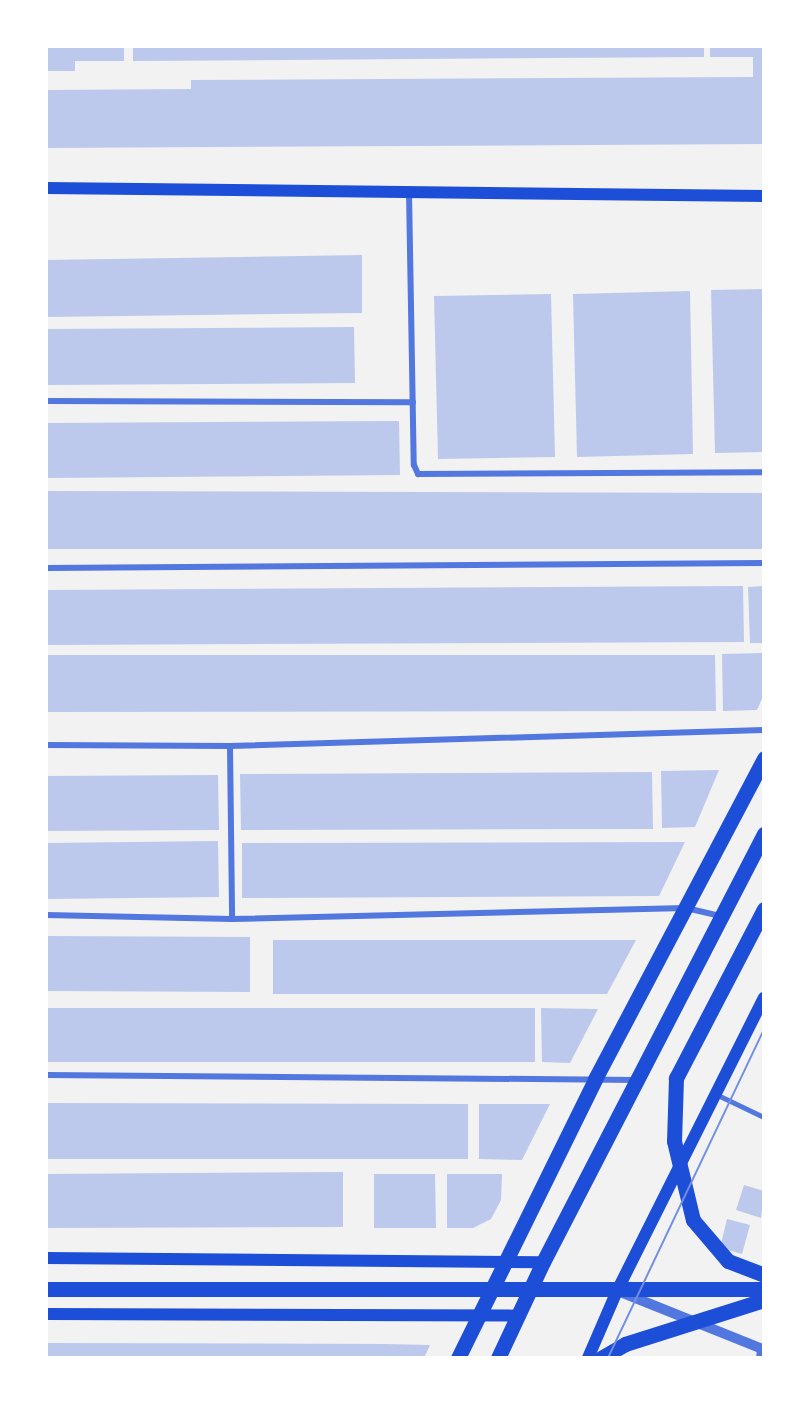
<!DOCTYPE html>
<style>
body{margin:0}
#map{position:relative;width:810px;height:1404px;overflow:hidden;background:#f2f2f2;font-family:Jost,sans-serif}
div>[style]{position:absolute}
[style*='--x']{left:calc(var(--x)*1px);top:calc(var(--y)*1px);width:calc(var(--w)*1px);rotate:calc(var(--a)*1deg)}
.building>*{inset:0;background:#bdc9ec}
.service>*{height:4.5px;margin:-2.25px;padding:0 2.25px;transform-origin:2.25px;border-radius:2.25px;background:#5277de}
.minor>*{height:6px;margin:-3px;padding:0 3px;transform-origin:3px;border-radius:3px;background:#5277de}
.tertiary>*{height:10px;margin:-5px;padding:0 5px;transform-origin:5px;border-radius:5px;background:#5277de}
.secondary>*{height:12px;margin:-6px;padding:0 6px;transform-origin:6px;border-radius:6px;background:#1d4ed8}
.primary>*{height:15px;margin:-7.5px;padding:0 7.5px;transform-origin:7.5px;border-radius:7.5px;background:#1d4ed8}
.tram>*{height:1.5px;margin:-0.75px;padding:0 0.75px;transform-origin:0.75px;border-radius:0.75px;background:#7290e2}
span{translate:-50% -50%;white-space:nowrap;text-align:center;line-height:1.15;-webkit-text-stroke:4.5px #fff;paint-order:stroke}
.frame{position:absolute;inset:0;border:48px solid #fff;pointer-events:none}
</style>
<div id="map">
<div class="building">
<div style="clip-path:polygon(46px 46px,124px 46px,124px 61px,75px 61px,75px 71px,46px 71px)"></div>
<div style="clip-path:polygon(133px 46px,704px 46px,704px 57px,133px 61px)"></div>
<div style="clip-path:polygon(710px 46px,764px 46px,764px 144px,46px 148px,46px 90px,191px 89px,191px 80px,753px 77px,753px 57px,710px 57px)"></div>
<div style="clip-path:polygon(362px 255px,362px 313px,46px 317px,46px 260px)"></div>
<div style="clip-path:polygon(764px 289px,764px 452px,715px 453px,711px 290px)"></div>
<div style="clip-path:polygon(690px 291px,693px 454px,577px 457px,573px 294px)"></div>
<div style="clip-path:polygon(551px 294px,555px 457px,438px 459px,434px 296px)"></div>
<div style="clip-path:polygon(354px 327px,355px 383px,46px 385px,46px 329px)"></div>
<div style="clip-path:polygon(399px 421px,400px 475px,46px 478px,46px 423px)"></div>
<div style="clip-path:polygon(46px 491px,764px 493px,764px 549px,46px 549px)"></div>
<div style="clip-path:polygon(743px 586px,744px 642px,46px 645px,46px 590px)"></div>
<div style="clip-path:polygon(764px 586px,764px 643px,750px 643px,748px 587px)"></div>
<div style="clip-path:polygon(764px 653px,764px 694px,757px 710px,723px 711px,722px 654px)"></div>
<div style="clip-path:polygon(46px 655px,715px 655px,716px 711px,46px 712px)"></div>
<div style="clip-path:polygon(719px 770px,695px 827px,662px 828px,661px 771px)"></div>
<div style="clip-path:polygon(652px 772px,653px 829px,241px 830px,240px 774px)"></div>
<div style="clip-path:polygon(218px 775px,219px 830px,46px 831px,46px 776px)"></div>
<div style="clip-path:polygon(218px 841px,219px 897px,46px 899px,46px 843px)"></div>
<div style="clip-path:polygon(685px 842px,659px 896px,242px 898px,242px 843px)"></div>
<div style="clip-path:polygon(46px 936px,250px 937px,250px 992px,46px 991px)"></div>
<div style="clip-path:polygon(273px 940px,636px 940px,607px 994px,273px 994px)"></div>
<div style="clip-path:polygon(46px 1008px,535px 1008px,535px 1062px,46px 1062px)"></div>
<div style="clip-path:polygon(541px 1008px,598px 1009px,570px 1063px,542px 1062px)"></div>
<div style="clip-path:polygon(46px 1103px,468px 1104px,468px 1159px,46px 1159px)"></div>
<div style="clip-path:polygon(479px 1104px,550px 1104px,522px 1160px,479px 1159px)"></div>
<div style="clip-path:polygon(343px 1172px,343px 1227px,46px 1228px,46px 1174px)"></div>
<div style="clip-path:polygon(374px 1174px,435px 1174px,436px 1228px,374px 1228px)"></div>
<div style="clip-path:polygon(447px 1174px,502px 1174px,501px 1200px,491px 1219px,473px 1228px,447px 1228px)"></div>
<div style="clip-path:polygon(744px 1185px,764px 1191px,761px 1218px,736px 1210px)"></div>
<div style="clip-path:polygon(727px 1219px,750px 1225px,742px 1254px,720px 1248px)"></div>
<div style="clip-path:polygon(46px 1343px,386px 1344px,430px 1345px,424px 1358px,46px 1358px)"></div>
</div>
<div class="service">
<div style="--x:718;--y:1095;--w:51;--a:25.6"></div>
</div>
<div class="minor">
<div style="--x:409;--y:192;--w:273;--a:89"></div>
<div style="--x:414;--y:465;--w:10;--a:66"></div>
<div style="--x:418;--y:474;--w:346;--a:-0.3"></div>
<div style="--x:46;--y:401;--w:367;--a:0.2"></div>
<div style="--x:46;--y:568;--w:718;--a:-0.4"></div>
<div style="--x:46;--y:745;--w:184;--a:0.3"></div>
<div style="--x:230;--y:746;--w:534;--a:-1.72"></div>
<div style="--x:230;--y:746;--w:173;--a:89.3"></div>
<div style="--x:46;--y:915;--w:186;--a:1.2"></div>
<div style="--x:232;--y:919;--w:454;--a:-1.4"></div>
<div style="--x:686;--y:908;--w:37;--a:13"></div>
<div style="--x:46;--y:1075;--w:591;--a:0.48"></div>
</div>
<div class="tertiary">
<div style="--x:623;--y:1293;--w:150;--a:21.9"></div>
<div style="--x:762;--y:1349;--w:9;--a:96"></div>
</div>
<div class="secondary">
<div style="--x:46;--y:188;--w:718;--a:0.64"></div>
<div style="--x:46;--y:1258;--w:497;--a:0.5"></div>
<div style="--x:46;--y:1314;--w:471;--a:0.2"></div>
<div style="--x:588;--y:1358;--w:73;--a:-66.6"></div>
<div style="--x:617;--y:1291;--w:328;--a:-63.4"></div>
</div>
<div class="primary">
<div style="--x:764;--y:909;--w:191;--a:117.5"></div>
<div style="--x:676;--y:1078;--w:63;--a:91.8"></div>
<div style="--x:674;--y:1141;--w:81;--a:76.5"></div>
<div style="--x:693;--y:1220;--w:54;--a:49.5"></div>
<div style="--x:728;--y:1261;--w:39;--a:21"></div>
<div style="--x:46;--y:1289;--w:718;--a:0"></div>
<div style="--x:458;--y:1358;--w:311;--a:-63.8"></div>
<div style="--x:595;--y:1079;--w:363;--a:-62.2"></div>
<div style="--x:498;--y:1358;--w:106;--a:-64.9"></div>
<div style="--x:543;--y:1262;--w:482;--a:-62.7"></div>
<div style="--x:601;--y:1358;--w:28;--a:-30"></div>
<div style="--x:625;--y:1344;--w:146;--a:-17.6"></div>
</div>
<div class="tram">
<div style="--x:608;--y:1358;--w:364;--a:-64.6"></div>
</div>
<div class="frame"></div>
</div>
